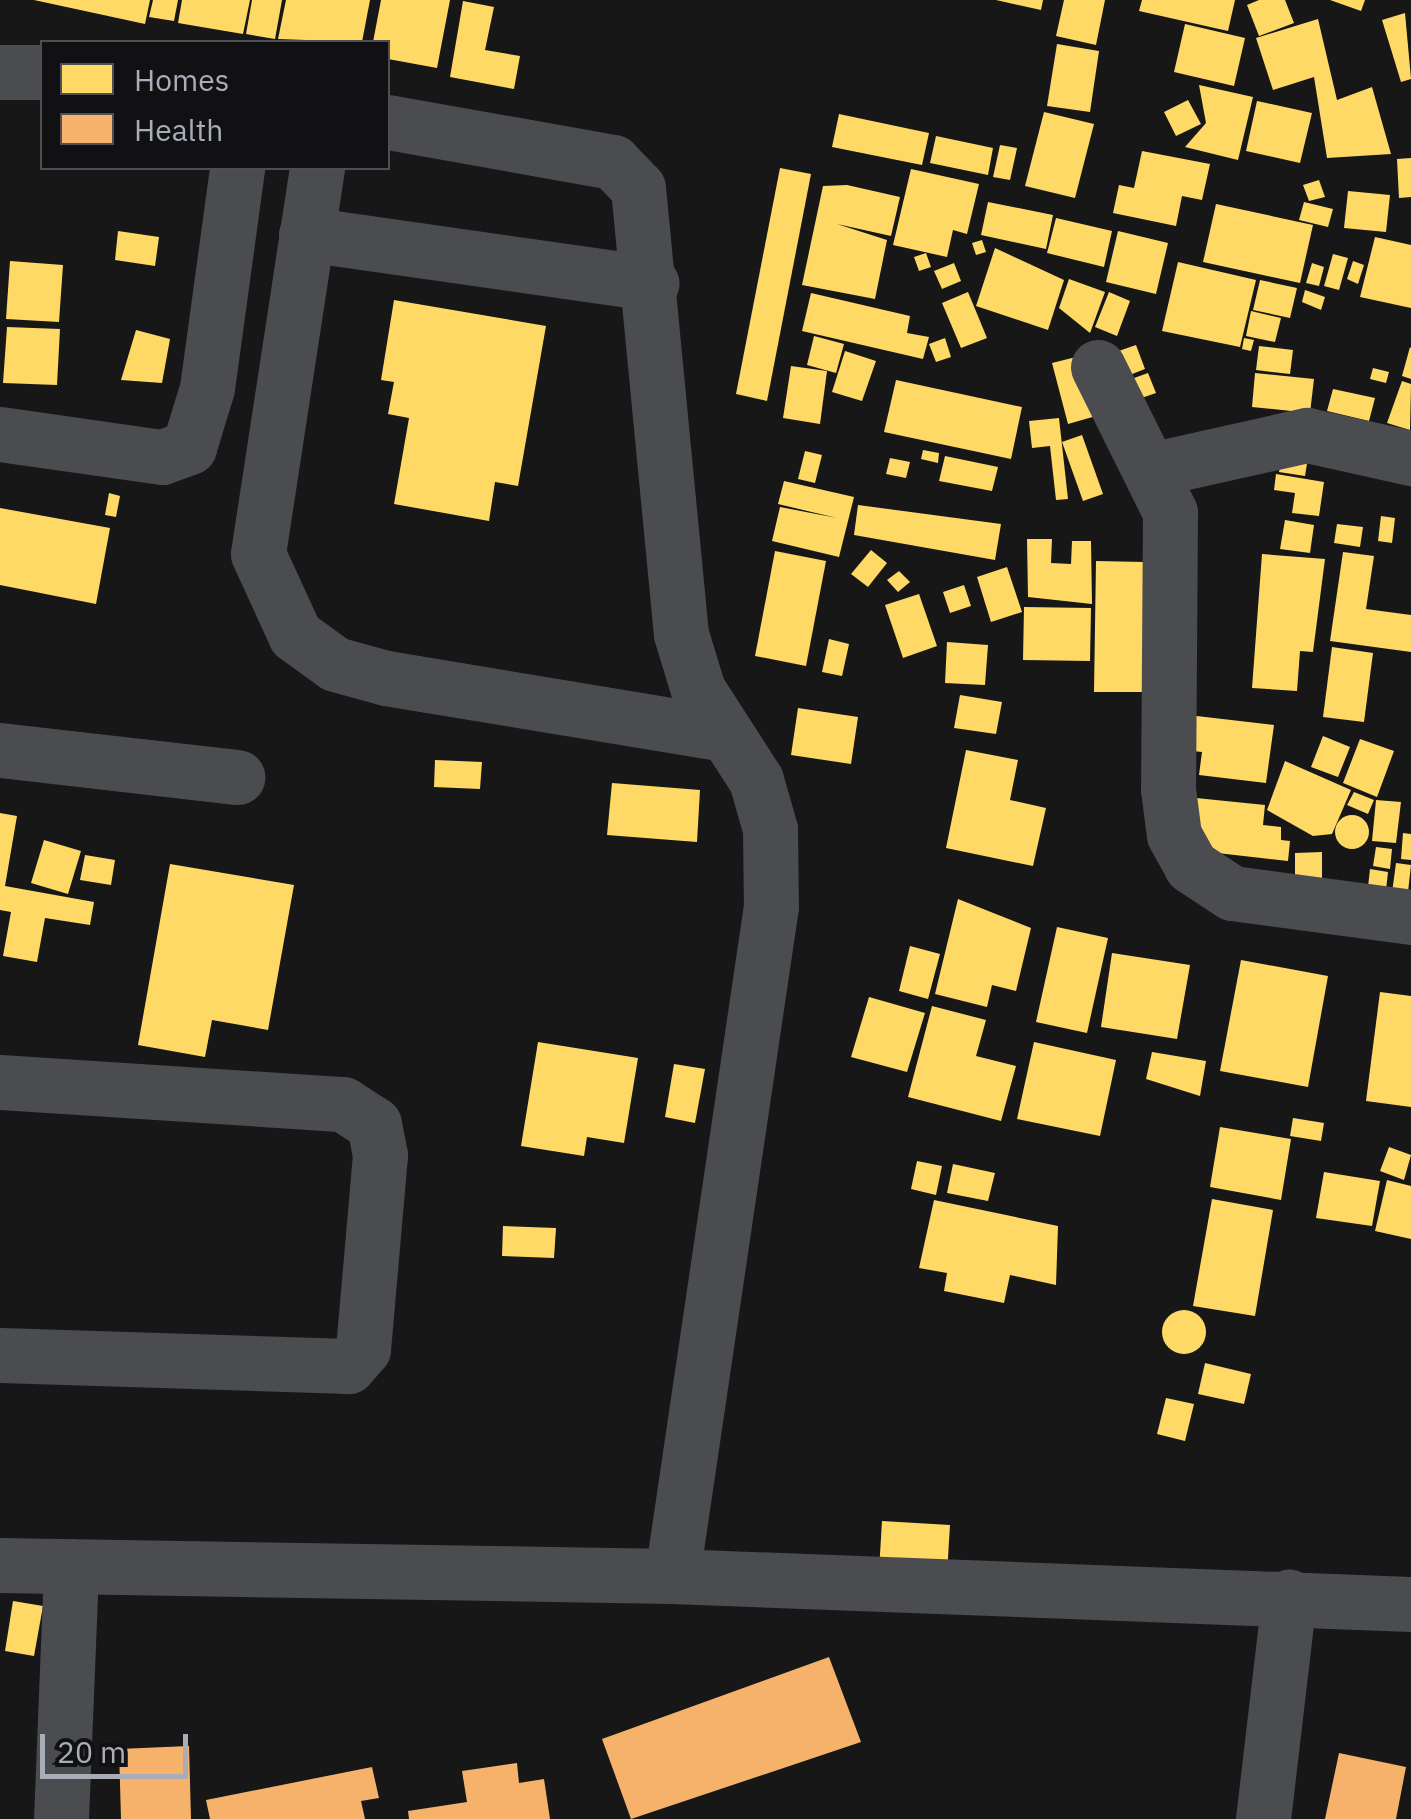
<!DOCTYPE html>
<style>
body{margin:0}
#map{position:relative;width:1411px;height:1819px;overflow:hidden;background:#171717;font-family:"IBM Plex Sans",sans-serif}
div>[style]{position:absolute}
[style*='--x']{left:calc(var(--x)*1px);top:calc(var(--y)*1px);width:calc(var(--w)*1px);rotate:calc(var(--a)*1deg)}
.homes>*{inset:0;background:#ffd966}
.round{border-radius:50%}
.health>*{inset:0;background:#f6b26b}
.minor>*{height:55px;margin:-27.5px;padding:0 27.5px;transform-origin:27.5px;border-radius:27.5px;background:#4b4c50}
span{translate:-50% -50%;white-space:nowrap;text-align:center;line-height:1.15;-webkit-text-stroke:10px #111113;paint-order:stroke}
.legend{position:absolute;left:40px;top:40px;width:350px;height:130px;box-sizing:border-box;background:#111113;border:2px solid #4d4f55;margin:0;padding:12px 18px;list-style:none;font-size:30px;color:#a8adb8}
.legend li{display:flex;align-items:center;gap:20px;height:50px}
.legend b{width:50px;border:2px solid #4d4f55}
.scale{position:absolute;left:40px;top:1734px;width:148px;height:45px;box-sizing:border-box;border:5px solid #a8adb8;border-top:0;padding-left:12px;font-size:30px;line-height:35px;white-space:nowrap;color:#a8adb8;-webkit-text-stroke:8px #111113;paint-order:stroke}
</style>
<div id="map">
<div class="homes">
<div style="clip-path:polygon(34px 0,150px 0,145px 24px)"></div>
<div style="clip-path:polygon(153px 0,178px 0,174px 21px,149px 17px)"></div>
<div style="clip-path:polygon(182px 0,250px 0,243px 34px,178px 23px)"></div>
<div style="clip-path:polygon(252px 0,282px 0,275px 39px,246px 34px)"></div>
<div style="clip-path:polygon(286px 0,370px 0,362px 42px,278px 39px)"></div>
<div style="clip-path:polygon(381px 0,450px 0,437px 68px,388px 59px,388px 42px,373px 42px)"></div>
<div style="clip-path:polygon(996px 0,1043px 0,1041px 10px)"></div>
<div style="clip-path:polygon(1064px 0,1105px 0,1096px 45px,1056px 36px)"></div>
<div style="clip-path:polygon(1142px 0,1235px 0,1228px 31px,1139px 11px)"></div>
<div style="clip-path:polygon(1259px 0,1285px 0,1294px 23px,1259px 36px,1247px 5px)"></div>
<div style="clip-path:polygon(1330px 0,1365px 0,1361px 11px)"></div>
<div style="clip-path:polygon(463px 1px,494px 7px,485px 50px,520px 56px,514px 89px,450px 77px)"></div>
<div style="clip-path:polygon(1405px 13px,1411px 79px,1401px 82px,1382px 20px)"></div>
<div style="clip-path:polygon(1318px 19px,1337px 100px,1372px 87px,1391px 154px,1327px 158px,1314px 77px,1273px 90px,1256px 38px)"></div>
<div style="clip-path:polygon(1185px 24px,1245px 38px,1234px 86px,1174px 72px)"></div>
<div style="clip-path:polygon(1057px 44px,1099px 51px,1090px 112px,1047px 106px)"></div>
<div style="clip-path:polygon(1199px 85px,1253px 97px,1238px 160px,1185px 147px,1206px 123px)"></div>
<div style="clip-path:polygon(1188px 100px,1201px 124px,1176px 136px,1164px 112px)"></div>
<div style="clip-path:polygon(1257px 101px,1312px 113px,1300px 163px,1246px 151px)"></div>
<div style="clip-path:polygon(1044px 112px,1094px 124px,1075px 198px,1025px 186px)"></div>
<div style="clip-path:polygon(839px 114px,929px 133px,922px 165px,832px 147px)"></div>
<div style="clip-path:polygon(936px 136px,993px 148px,988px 175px,930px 163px)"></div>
<div style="clip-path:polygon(1000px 145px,1017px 148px,1010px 180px,993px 177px)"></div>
<div style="clip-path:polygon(1142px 151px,1210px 164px,1202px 200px,1182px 196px,1176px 226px,1113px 213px,1119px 185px,1134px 188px)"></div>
<div style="clip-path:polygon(1411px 158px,1411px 197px,1399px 198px,1397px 159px)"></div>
<div style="clip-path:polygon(780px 168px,811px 174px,767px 401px,736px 394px)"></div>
<div style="clip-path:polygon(911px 169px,979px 184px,967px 234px,953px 230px,947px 257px,893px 245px)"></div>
<div style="clip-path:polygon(1319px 180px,1325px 197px,1309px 201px,1303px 185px)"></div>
<div style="clip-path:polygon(847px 185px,900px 197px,891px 236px,837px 224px,887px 240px,875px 299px,802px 285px,823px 186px)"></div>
<div style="clip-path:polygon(1348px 191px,1390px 195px,1386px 232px,1344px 228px)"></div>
<div style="clip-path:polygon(988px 202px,1053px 215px,1046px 249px,981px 235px)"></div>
<div style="clip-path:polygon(1304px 202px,1333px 209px,1328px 227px,1299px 220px)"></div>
<div style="clip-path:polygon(1216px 204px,1313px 225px,1300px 283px,1203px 262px)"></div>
<div style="clip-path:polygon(1056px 218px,1112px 231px,1104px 267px,1047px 253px)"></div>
<div style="clip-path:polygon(118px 231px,159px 237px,155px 266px,115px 260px)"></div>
<div style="clip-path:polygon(1118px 231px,1168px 243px,1156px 294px,1106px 282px)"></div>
<div style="clip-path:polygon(1375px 237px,1411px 245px,1411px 308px,1360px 297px)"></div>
<div style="clip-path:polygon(982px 240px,986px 252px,976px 255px,972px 243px)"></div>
<div style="clip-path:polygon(995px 248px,1064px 280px,1048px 330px,976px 306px)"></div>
<div style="clip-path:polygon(926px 253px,931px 267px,919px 271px,914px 257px)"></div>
<div style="clip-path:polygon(1333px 254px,1348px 258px,1339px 290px,1324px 286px)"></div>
<div style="clip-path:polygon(10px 261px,63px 265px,59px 322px,6px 319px)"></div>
<div style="clip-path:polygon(1353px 261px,1364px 265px,1358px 284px,1347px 279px)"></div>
<div style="clip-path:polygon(1178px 262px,1256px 280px,1240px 347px,1162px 331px)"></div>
<div style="clip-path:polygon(954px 263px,961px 281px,942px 289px,934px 271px)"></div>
<div style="clip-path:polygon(1312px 263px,1324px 267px,1319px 286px,1306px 283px)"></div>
<div style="clip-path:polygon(1069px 279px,1105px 292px,1090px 333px,1059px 308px)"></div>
<div style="clip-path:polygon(1260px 280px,1297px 288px,1290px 318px,1253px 310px)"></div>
<div style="clip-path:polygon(1305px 290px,1325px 297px,1321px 310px,1302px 302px)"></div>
<div style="clip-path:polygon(968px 292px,987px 338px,961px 348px,942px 303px)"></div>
<div style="clip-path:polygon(1109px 292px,1130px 301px,1117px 336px,1095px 327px)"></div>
<div style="clip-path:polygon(811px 293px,910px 316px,907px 333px,929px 337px,923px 359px,802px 331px)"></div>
<div style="clip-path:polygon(394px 300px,546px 326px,518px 486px,495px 482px,489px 521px,394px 504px,409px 418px,388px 414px,394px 382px,381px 380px)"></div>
<div style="clip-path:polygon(1251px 311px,1281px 318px,1275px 342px,1246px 336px)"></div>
<div style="clip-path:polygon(7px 327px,60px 329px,57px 385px,3px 383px)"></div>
<div style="clip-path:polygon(136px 330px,170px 339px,162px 383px,121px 380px)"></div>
<div style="clip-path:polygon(814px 336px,844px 344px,836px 373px,807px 365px)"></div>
<div style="clip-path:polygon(945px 338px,951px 357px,936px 362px,929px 344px)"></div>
<div style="clip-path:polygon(1244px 338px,1254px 340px,1251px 351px,1242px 349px)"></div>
<div style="clip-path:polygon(1136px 345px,1145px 369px,1122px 378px,1113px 353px)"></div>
<div style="clip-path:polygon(1259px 346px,1293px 350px,1290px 374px,1256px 370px)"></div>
<div style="clip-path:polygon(1410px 347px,1411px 348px,1411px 379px,1402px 376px)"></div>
<div style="clip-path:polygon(845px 351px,876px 361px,862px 401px,832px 392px)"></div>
<div style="clip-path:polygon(1080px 356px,1096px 416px,1068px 424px,1052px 363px)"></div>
<div style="clip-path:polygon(791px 366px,827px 371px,820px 424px,783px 418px)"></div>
<div style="clip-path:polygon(1373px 368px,1389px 372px,1386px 383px,1370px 379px)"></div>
<div style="clip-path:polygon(1148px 373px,1156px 393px,1127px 403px,1120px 383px)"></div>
<div style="clip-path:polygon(1255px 373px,1314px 379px,1310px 413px,1252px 407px)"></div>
<div style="clip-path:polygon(896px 380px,1022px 407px,1011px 459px,884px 432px)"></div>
<div style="clip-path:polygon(1402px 381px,1411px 384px,1410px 430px,1387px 423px)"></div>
<div style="clip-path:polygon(1333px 389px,1375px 398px,1369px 421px,1327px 411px)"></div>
<div style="clip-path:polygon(1059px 418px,1068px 499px,1056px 500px,1050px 446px,1032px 448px,1029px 421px)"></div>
<div style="clip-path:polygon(1082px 435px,1103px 494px,1083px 501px,1062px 442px)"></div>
<div style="clip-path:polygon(923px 450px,939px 453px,938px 463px,921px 459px)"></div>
<div style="clip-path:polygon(805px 451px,822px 455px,815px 483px,798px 479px)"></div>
<div style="clip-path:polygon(1283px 453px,1308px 457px,1305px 476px,1279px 472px)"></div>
<div style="clip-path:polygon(945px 456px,998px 467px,992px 491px,939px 481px)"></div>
<div style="clip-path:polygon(890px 458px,910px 462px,906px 478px,886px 474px)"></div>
<div style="clip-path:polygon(1276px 474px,1324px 482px,1319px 516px,1292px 513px,1295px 493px,1274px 490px)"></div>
<div style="clip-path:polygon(784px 481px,854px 497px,839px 557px,772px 541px,780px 507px,837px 518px,778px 504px)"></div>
<div style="clip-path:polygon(109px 493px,120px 496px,116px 517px,105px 515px)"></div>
<div style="clip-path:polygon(858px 505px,1001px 524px,995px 560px,854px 535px)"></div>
<div style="clip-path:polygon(0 508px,110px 528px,96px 604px,0 585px)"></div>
<div style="clip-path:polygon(1381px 516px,1395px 518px,1392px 543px,1378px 541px)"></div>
<div style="clip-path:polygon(1285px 520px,1314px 525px,1310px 553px,1280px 549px)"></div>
<div style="clip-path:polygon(1337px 524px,1363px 527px,1360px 547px,1334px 543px)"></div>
<div style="clip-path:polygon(1027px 539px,1052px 539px,1051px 563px,1071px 564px,1072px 541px,1091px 541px,1092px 604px,1028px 597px)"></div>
<div style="clip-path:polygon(871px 550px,887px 563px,868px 587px,851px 574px)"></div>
<div style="clip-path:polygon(775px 551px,826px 561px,806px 666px,755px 656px)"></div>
<div style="clip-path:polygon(1343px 552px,1374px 556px,1366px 609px,1411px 615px,1411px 652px,1330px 641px)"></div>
<div style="clip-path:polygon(1262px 554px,1325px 559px,1313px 652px,1300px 651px,1297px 691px,1252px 688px)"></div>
<div style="clip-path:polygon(1096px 561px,1144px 562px,1143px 692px,1094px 692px)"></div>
<div style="clip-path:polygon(1007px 567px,1022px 612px,991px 622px,977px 577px)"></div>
<div style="clip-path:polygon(899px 571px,910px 582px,898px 592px,887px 580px)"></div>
<div style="clip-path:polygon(964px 585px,971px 606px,950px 613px,943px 592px)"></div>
<div style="clip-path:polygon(919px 594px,937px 646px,903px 658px,885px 605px)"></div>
<div style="clip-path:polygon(1024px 607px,1091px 608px,1090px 661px,1023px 660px)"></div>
<div style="clip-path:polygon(829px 639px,849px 644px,842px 676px,822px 672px)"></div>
<div style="clip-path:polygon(947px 642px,988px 645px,985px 685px,945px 683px)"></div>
<div style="clip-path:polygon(1332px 647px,1373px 653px,1364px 722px,1323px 717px)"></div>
<div style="clip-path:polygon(960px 695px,1002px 702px,996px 734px,954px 728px)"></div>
<div style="clip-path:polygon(798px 708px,858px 717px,851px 764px,791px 755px)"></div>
<div style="clip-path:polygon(1188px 715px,1274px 725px,1266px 783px,1199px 775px,1202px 752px,1183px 750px)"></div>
<div style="clip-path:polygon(1323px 736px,1350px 747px,1338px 777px,1311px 767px)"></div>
<div style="clip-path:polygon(1360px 739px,1394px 751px,1377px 797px,1343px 783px)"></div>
<div style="clip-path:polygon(966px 750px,1018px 760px,1010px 800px,1046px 808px,1033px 866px,946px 848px)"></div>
<div style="clip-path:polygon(435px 760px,482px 762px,480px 789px,434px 787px)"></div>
<div style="clip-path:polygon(1285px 761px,1351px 790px,1332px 834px,1313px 836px,1267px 810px)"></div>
<div style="clip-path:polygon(612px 783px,700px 790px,697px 842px,607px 835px)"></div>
<div style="clip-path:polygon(1354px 792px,1374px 800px,1368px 814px,1347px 805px)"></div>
<div style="clip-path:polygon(1196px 798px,1265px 805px,1263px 825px,1281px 827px,1281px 840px,1290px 841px,1288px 861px,1191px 850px)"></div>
<div style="clip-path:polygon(1376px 800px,1401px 802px,1396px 843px,1372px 841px)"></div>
<div style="clip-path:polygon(0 813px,17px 816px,5px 886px,94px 902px,90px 925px,45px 918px,37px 962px,3px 956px,11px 912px,0 910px)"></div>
<div class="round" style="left:1335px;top:815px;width:34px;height:34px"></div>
<div style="clip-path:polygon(1403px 833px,1411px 834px,1411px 860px,1401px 859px)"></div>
<div style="clip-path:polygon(44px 840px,81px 851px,68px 894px,31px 883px)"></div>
<div style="clip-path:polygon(1376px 847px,1392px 849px,1390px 869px,1373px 866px)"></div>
<div style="clip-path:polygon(1322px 852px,1322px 889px,1295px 889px,1295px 853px)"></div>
<div style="clip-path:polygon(85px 855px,115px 860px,111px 885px,80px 880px)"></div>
<div style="clip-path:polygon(1396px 863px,1411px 865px,1406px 910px,1390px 908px)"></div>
<div style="clip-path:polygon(170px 864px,294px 885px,268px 1030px,212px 1020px,205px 1057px,138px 1045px)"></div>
<div style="clip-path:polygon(1370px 869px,1388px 872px,1386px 890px,1368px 887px)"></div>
<div style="clip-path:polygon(958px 899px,1031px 928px,1016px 991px,992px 985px,987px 1007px,935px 994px)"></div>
<div style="clip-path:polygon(1057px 927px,1108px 938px,1087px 1033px,1036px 1022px)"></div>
<div style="clip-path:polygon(910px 946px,940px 954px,928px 999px,899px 991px)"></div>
<div style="clip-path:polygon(1112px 953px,1190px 965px,1177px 1039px,1101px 1027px)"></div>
<div style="clip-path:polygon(1241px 960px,1328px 976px,1308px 1087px,1220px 1071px)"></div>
<div style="clip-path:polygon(1380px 992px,1411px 996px,1411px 1107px,1366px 1101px)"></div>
<div style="clip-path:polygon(869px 997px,925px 1013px,907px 1072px,851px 1057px)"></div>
<div style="clip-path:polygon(932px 1006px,986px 1020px,976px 1056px,1016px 1066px,1001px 1121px,908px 1097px)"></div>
<div style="clip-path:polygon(538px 1042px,638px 1058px,624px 1143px,587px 1137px,584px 1156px,521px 1146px)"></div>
<div style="clip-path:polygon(1034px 1042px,1116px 1060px,1100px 1136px,1017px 1119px)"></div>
<div style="clip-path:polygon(1152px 1052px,1206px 1061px,1200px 1096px,1146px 1079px)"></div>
<div style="clip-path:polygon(674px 1064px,705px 1069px,695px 1123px,665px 1117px)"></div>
<div style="clip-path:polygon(1293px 1118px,1324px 1123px,1321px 1141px,1290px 1136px)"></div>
<div style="clip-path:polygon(1220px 1127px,1291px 1139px,1281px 1200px,1210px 1187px)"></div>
<div style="clip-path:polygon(1389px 1147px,1411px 1155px,1404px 1180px,1380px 1171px)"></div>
<div style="clip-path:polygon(917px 1161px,942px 1166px,936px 1195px,911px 1189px)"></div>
<div style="clip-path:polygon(953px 1164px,995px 1173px,988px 1201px,947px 1193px)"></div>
<div style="clip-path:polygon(1324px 1172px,1380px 1181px,1372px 1226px,1316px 1218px)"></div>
<div style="clip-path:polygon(1387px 1180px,1411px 1186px,1411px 1239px,1375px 1231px)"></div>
<div style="clip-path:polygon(1212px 1199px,1273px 1210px,1255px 1316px,1193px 1306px)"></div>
<div style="clip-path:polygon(934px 1200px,1058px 1226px,1056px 1285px,1010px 1275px,1004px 1303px,944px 1291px,947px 1273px,919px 1268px)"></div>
<div style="clip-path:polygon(503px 1226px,556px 1228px,554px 1258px,502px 1256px)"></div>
<div class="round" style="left:1162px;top:1310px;width:44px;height:44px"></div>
<div style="clip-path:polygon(1205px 1363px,1251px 1374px,1244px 1404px,1198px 1394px)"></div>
<div style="clip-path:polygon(1166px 1398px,1194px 1404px,1185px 1441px,1157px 1434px)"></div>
<div style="clip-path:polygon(882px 1521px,950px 1525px,947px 1574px,879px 1571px)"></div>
<div style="clip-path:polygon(13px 1601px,43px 1606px,34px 1656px,5px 1651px)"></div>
</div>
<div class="health">
<div style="clip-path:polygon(829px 1657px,861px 1742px,631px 1819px,602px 1739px)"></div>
<div style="clip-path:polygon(189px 1746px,191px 1819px,121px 1819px,119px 1749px)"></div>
<div style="clip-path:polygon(1339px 1753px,1406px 1767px,1396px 1819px,1325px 1819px)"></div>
<div style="clip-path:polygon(517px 1763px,519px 1783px,544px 1779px,550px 1819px,409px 1819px,408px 1811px,467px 1802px,462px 1771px)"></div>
<div style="clip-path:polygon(372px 1767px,379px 1798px,361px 1801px,365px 1819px,210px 1819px,206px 1800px)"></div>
</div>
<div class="minor">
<div style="--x:0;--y:72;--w:42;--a:0"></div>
<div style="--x:388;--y:122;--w:229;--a:10.1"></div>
<div style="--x:613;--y:162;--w:36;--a:46"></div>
<div style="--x:638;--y:188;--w:448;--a:84.5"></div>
<div style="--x:681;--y:634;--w:59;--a:73.1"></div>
<div style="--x:698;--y:690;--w:107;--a:57.2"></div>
<div style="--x:756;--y:780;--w:51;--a:74.1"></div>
<div style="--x:770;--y:829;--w:77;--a:89.3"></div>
<div style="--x:771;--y:906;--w:677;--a:98.41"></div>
<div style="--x:317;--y:168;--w:390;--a:98.7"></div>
<div style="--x:258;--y:554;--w:89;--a:65.4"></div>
<div style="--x:295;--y:635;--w:49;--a:35.9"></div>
<div style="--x:335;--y:664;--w:53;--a:15.4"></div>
<div style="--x:386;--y:678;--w:338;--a:9.4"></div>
<div style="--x:306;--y:234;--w:349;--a:8.1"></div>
<div style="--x:1098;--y:367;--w:162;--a:63.6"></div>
<div style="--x:1170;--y:512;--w:277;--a:90.4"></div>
<div style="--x:1168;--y:789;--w:46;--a:82.6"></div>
<div style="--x:1174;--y:835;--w:35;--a:61"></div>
<div style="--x:1191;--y:866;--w:49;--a:33.4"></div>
<div style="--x:1232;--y:893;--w:181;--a:7.6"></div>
<div style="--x:0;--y:434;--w:164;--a:8.1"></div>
<div style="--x:162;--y:457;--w:29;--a:-20"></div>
<div style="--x:189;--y:447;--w:62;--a:-73"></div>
<div style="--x:207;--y:388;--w:222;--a:-82.2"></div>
<div style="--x:1150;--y:470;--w:161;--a:-12.6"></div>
<div style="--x:1307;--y:435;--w:107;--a:12.5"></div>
<div style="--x:0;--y:750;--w:239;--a:6.5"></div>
<div style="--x:0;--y:1082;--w:344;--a:3.7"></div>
<div style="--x:343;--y:1104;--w:37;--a:33"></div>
<div style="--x:374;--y:1124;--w:32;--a:79"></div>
<div style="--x:380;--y:1155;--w:195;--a:95"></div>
<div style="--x:363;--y:1349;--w:23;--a:131"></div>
<div style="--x:348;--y:1366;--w:348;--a:-178.2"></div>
<div style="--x:0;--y:1565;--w:672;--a:0.94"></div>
<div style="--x:672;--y:1576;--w:740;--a:2.17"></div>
<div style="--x:61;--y:1819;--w:253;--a:-87.7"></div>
<div style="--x:1263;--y:1819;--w:224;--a:-83.3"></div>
</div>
<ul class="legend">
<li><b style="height:28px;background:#ffd966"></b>Homes</li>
<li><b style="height:28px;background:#f6b26b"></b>Health</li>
</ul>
<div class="scale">20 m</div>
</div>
